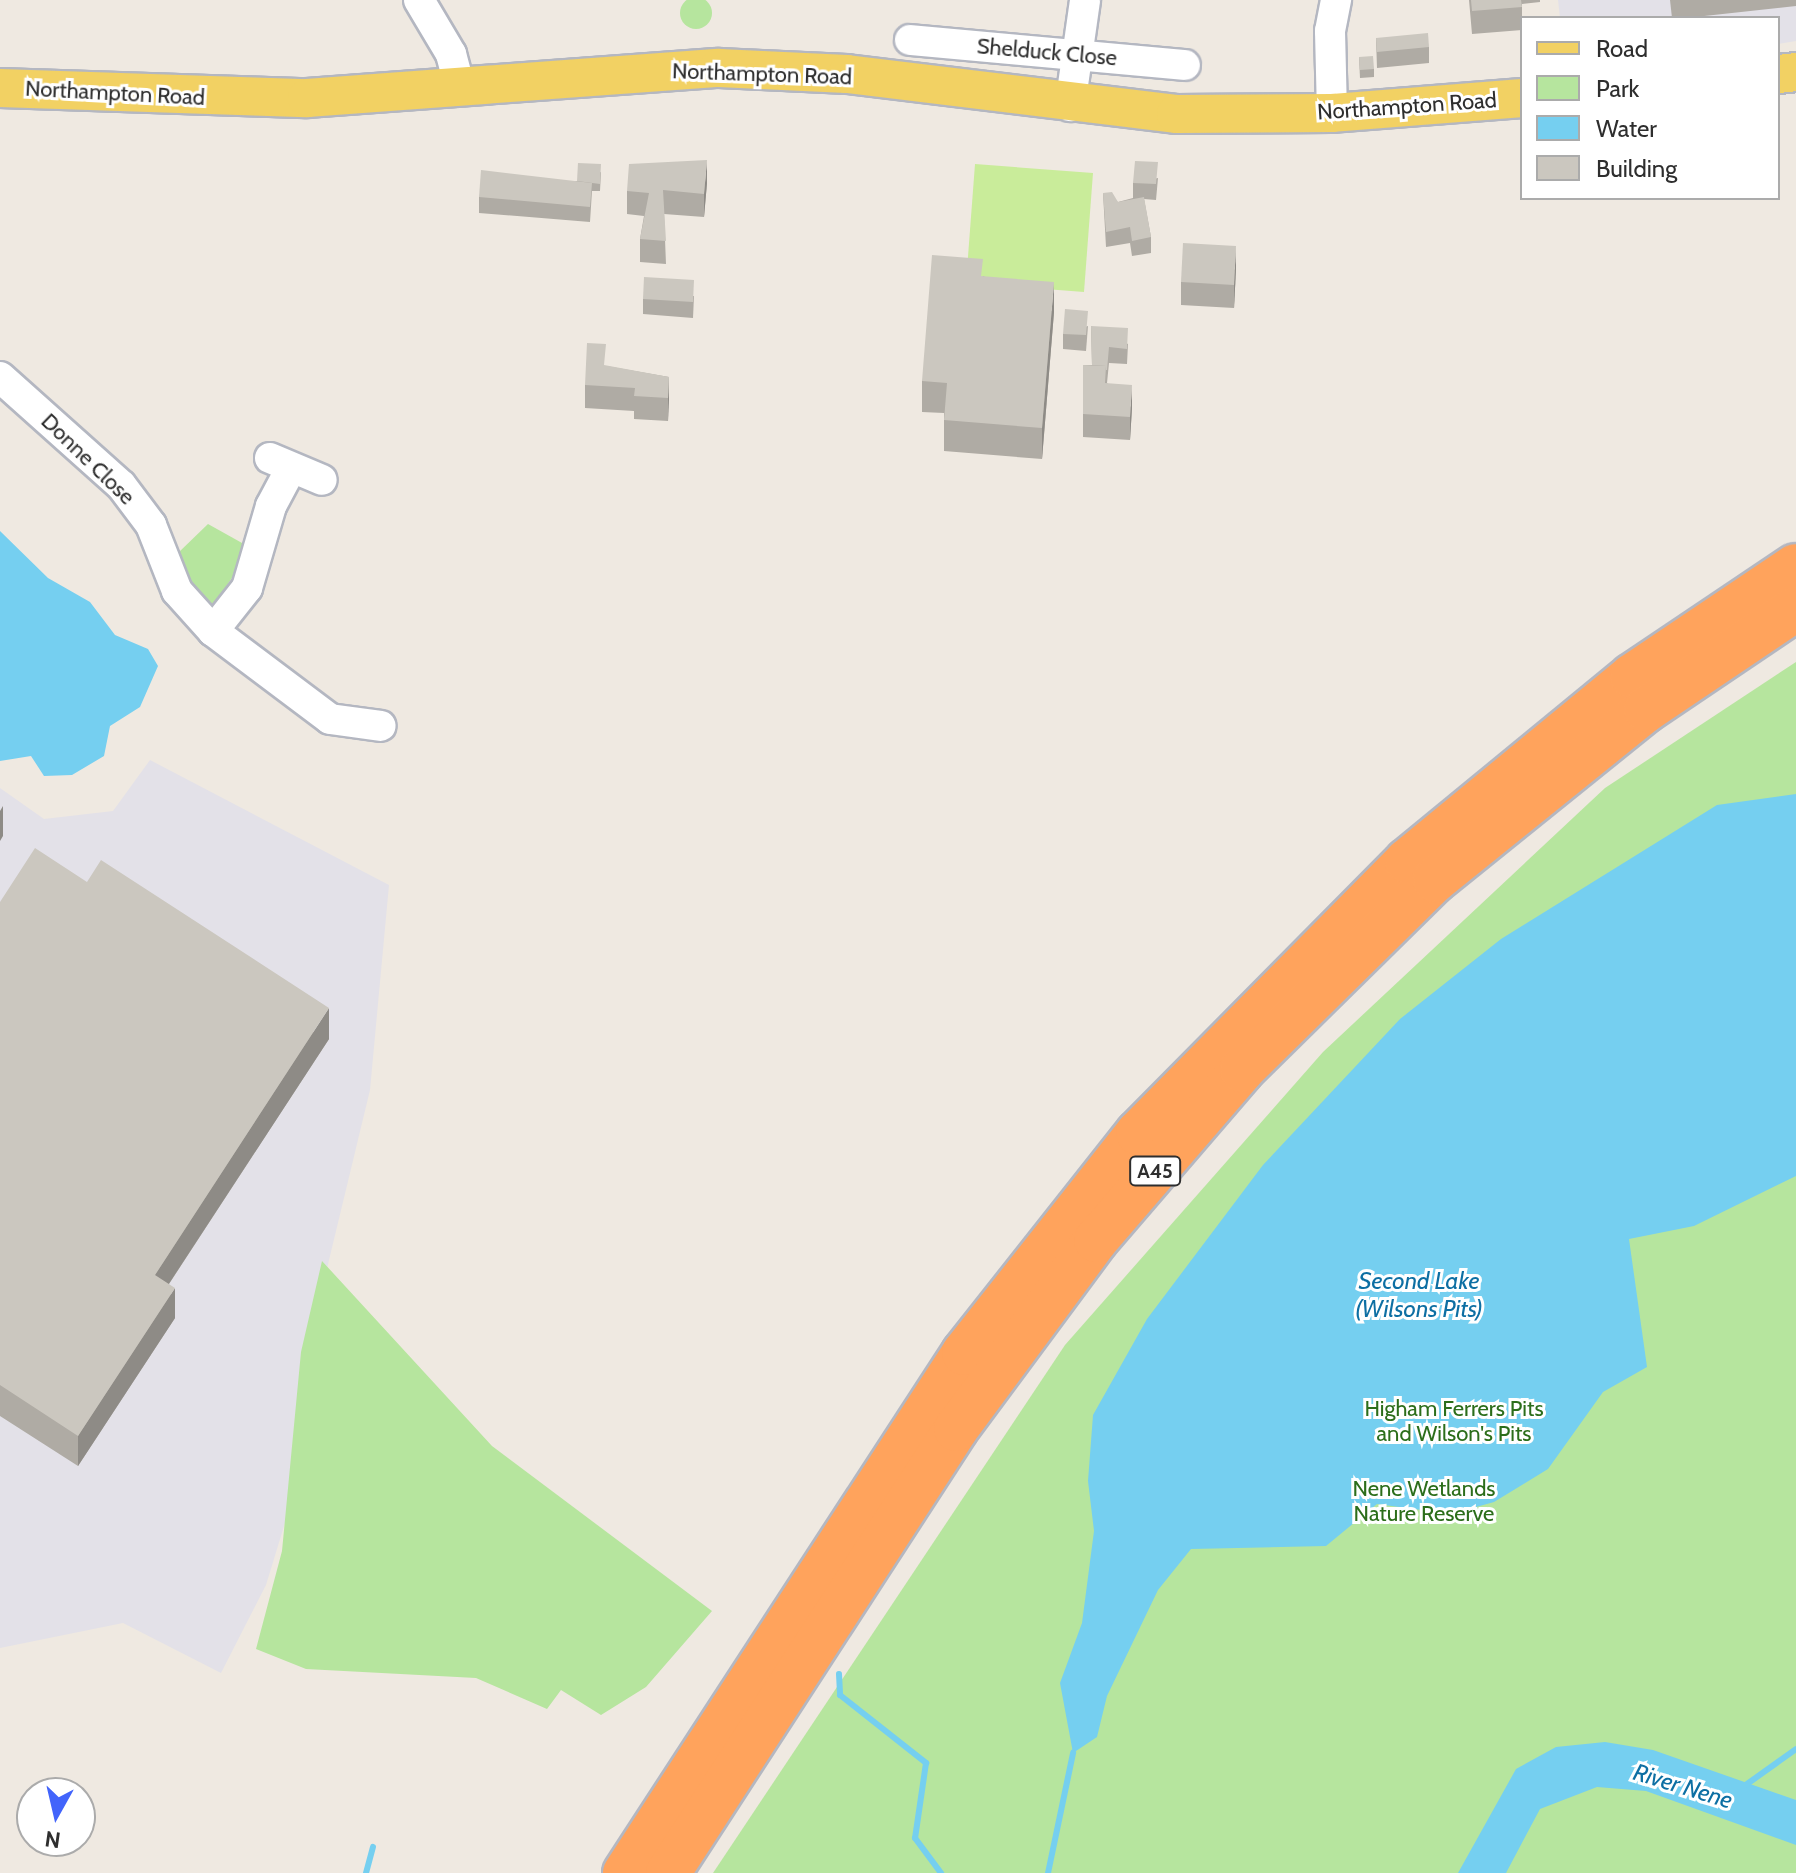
<!DOCTYPE html>
<style>
body{margin:0}
#map{position:relative;width:1796px;height:1873px;overflow:hidden;background:#efe9e1;font-family:Cabin,sans-serif}
div>[style]{position:absolute}
[style*='--x']{left:calc(var(--x)*1px);top:calc(var(--y)*1px);width:calc(var(--w)*1px);rotate:calc(var(--a)*1deg)}
.industrial>*{inset:0;background:#e3e1e8}
.green>*{inset:0;background:#b6e59e}
.round{border-radius:50%}
.pitch>*{inset:0;background:#c9ec9a}
.water>*{inset:0;background:#75cff0}
.stream>*{height:6px;margin:-3px;padding:0 3px;transform-origin:3px;border-radius:3px;background:#75cff0}
.roads{filter:drop-shadow(2px 0 #b4b7c1) drop-shadow(-2px 0 #b4b7c1) drop-shadow(0 2px #b4b7c1) drop-shadow(0 -2px #b4b7c1)}
.minor>*{height:30px;margin:-15px;padding:0 15px;transform-origin:15px;border-radius:15px;background:#fff}
.major>*{height:38px;margin:-19px;padding:0 19px;transform-origin:19px;border-radius:19px;background:#f2d163}
.highway>*{height:44px;margin:-22px;padding:0 22px;transform-origin:22px;border-radius:22px;background:#ffa35c}
.wall>*{inset:0;background:#afaba4}
.shaded-wall>*{inset:0;background:#8e8b86}
.building>*{inset:0;background:#cbc7bf}
span{translate:-50% -50%;white-space:nowrap;text-align:center;line-height:1.15;-webkit-text-stroke:6px #fff;paint-order:stroke}
.shield-label span{padding:2px 6px;background:#fff;border:2px solid;border-radius:6px;-webkit-text-stroke-width:0}
.shield-label{font-size:20px;color:#2e2e2e;font-weight:700}
.street-label{font-size:22px;color:#2e2e2e}
.park-label{font-size:22px;color:#2c6e1b}
.water-label{font-size:24px;color:#0d6fa3;font-style:italic}
.legend{position:absolute;left:1520px;top:16px;width:260px;height:184px;box-sizing:border-box;background:#fff;border:2px solid #ababab;margin:0;padding:10px 14px;list-style:none;font-size:24px;color:#2e2e2e}
.legend li{display:flex;align-items:center;gap:16px;height:40px}
.legend b{width:40px;border:2px solid #ababab}
.north{position:absolute;left:16px;top:1777px;width:80px;height:80px;box-sizing:border-box;background:#fff;border:2px solid #ababab;border-radius:50%;rotate:188deg;font-size:22px;font-weight:700;line-height:32px;text-align:center;color:#2e2e2e}
.north::after{content:'';display:block;margin:auto;width:28px;height:36px;background:#4264fb;clip-path:polygon(50% 0,100% 100%,50% 72%,0 100%)}
</style>
<div id="map">
<div class="industrial">
<div style="clip-path:polygon(1558px 0,1796px 0,1796px 41px,1778px 44px,1778px 18px,1560px 18px)"></div>
<div style="clip-path:polygon(150px 760px,389px 885px,370px 1090px,303px 1368px,288px 1513px,266px 1585px,221px 1673px,123px 1623px,0 1648px,0 788px,44px 819px,113px 811px)"></div>
</div>
<div class="green">
<div class="round" style="left:680px;top:-3px;width:32px;height:32px"></div>
<div style="clip-path:polygon(208px 524px,251px 548px,210px 612px,200px 610px,178px 553px)"></div>
<div style="clip-path:polygon(1796px 662px,1796px 1873px,713px 1873px,1065px 1345px,1323px 1052px,1605px 788px)"></div>
<div style="clip-path:polygon(322px 1261px,492px 1446px,712px 1611px,646px 1687px,601px 1715px,561px 1690px,547px 1709px,476px 1678px,306px 1669px,256px 1649px,282px 1551px,301px 1352px)"></div>
</div>
<div class="pitch">
<div style="clip-path:polygon(975px 164px,1093px 173px,1084px 292px,966px 283px)"></div>
</div>
<div class="water">
<div style="clip-path:polygon(0 531px,48px 578px,90px 602px,115px 635px,148px 649px,158px 666px,140px 707px,110px 726px,104px 756px,72px 775px,44px 776px,31px 756px,0 761px)"></div>
<div style="clip-path:polygon(1796px 794px,1796px 1176px,1694px 1226px,1629px 1239px,1647px 1367px,1603px 1392px,1548px 1469px,1494px 1502px,1451px 1514px,1377px 1504px,1326px 1546px,1191px 1549px,1158px 1590px,1107px 1696px,1097px 1737px,1073px 1753px,1060px 1683px,1082px 1623px,1094px 1531px,1088px 1481px,1093px 1415px,1147px 1319px,1263px 1165px,1400px 1019px,1501px 939px,1717px 805px)"></div>
<div style="clip-path:polygon(1605px 1742px,1653px 1750px,1796px 1800px,1796px 1845px,1646px 1791px,1597px 1787px,1540px 1809px,1506px 1873px,1458px 1873px,1516px 1769px,1556px 1747px)"></div>
</div>
<div class="stream">
<div style="--x:839;--y:1674;--w:21;--a:87"></div>
<div style="--x:840;--y:1695;--w:110;--a:38.3"></div>
<div style="--x:926;--y:1763;--w:76;--a:98.3"></div>
<div style="--x:915;--y:1838;--w:44;--a:53.4"></div>
<div style="--x:1747;--y:1784;--w:60;--a:-35.5"></div>
<div style="--x:366;--y:1873;--w:27;--a:-75"></div>
<div style="--x:1048;--y:1873;--w:123;--a:-78.2"></div>
</div>
<div class="roads">
<div class="minor">
<div style="--x:419;--y:0;--w:63;--a:59.3"></div>
<div style="--x:451;--y:54;--w:34;--a:75"></div>
<div style="--x:910;--y:40;--w:276;--a:5.2"></div>
<div style="--x:1070;--y:106;--w:107;--a:-81.9"></div>
<div style="--x:1332;--y:113;--w:82;--a:-91.4"></div>
<div style="--x:1330;--y:31;--w:32;--a:-79"></div>
<div style="--x:0;--y:377;--w:162;--a:41.8"></div>
<div style="--x:121;--y:485;--w:50;--a:53.1"></div>
<div style="--x:151;--y:525;--w:71;--a:68.5"></div>
<div style="--x:177;--y:591;--w:54;--a:48"></div>
<div style="--x:213;--y:631;--w:146;--a:36.9"></div>
<div style="--x:330;--y:719;--w:51;--a:7.8"></div>
<div style="--x:270;--y:458;--w:56;--a:22.9"></div>
<div style="--x:213;--y:631;--w:55;--a:-51.7"></div>
<div style="--x:247;--y:588;--w:85;--a:-73.7"></div>
<div style="--x:271;--y:506;--w:40;--a:-62"></div>
</div>
<div class="major">
<div style="--x:1778;--y:74;--w:18;--a:-6"></div>
<div style="--x:0;--y:88;--w:307;--a:1.9"></div>
<div style="--x:307;--y:98;--w:413;--a:-4.2"></div>
<div style="--x:719;--y:68;--w:128;--a:2.7"></div>
<div style="--x:847;--y:74;--w:331;--a:6.9"></div>
<div style="--x:1176;--y:114;--w:156;--a:-0.4"></div>
<div style="--x:1332;--y:113;--w:191;--a:-4.5"></div>
</div>
<div class="highway">
<div style="--x:625;--y:1873;--w:621;--a:-56.9"></div>
<div style="--x:964;--y:1353;--w:280;--a:-51.7"></div>
<div style="--x:1138;--y:1133;--w:383;--a:-45.3"></div>
<div style="--x:1407;--y:861;--w:291;--a:-39.4"></div>
<div style="--x:1632;--y:676;--w:197;--a:-33.9"></div>
<div style="--x:668;--y:1873;--w:529;--a:-57.03"></div>
<div style="--x:956;--y:1429;--w:235;--a:-53.5"></div>
<div style="--x:1096;--y:1240;--w:224;--a:-49.3"></div>
<div style="--x:1242;--y:1070;--w:271;--a:-44.6"></div>
<div style="--x:1435;--y:880;--w:271;--a:-38.9"></div>
<div style="--x:1646;--y:710;--w:181;--a:-34"></div>
</div>
</div>
<div class="wall">
<div style="clip-path:polygon(1469px 0,1540px 0,1540px 2px,1522px 4px,1522px 30px,1472px 34px)"></div>
<div style="clip-path:polygon(1670px 0,1796px 0,1796px 6px,1686px 18px,1672px 18px)"></div>
<div style="clip-path:polygon(1376px 38px,1429px 47px,1429px 63px,1377px 68px)"></div>
<div style="clip-path:polygon(1359px 57px,1374px 69px,1374px 77px,1360px 78px)"></div>
<div style="clip-path:polygon(601px 172px,600px 191px,592px 191px,590px 222px,479px 213px,479px 197px,577px 181px)"></div>
<div style="clip-path:polygon(1158px 178px,1156px 200px,1144px 199px,1151px 237px,1151px 253px,1132px 256px,1130px 243px,1106px 247px,1103px 193px,1118px 202px,1133px 198px,1133px 183px)"></div>
<div style="clip-path:polygon(707px 183px,704px 217px,664px 214px,666px 264px,640px 262px,640px 239px,644px 216px,627px 214px,627px 191px)"></div>
<div style="clip-path:polygon(1236px 269px,1234px 308px,1181px 305px,1181px 282px)"></div>
<div style="clip-path:polygon(983px 276px,1054px 312px,1042px 459px,944px 451px,944px 413px,922px 412px,922px 381px)"></div>
<div style="clip-path:polygon(694px 296px,693px 318px,643px 314px,643px 299px)"></div>
<div style="clip-path:polygon(1088px 326px,1086px 351px,1063px 349px,1063px 334px)"></div>
<div style="clip-path:polygon(1091px 326px,1128px 344px,1127px 364px,1109px 363px,1107px 383px,1132px 408px,1130px 440px,1083px 437px,1083px 365px,1092px 365px)"></div>
<div style="clip-path:polygon(606px 366px,669px 377px,668px 421px,634px 419px,634px 411px,585px 408px,585px 385px)"></div>
<div style="clip-path:polygon(0 902px,329px 1039px,169px 1284px,175px 1318px,78px 1466px,0 1416px)"></div>
</div>
<div class="shaded-wall">
<div style="clip-path:polygon(707px 160px,707px 183px,704px 217px,704px 194px)"></div>
<div style="clip-path:polygon(1236px 246px,1236px 269px,1234px 308px,1234px 285px)"></div>
<div style="clip-path:polygon(1054px 282px,1054px 312px,1042px 459px,1042px 428px)"></div>
<div style="clip-path:polygon(669px 377px,669px 400px,668px 421px,668px 398px)"></div>
<div style="clip-path:polygon(1132px 385px,1132px 408px,1130px 440px,1130px 417px)"></div>
<div style="clip-path:polygon(3px 806px,3px 836px,0 841px,0 811px)"></div>
<div style="clip-path:polygon(329px 1008px,329px 1039px,155px 1305px,155px 1275px)"></div>
<div style="clip-path:polygon(175px 1288px,175px 1318px,78px 1466px,78px 1436px)"></div>
</div>
<div class="building">
<div style="clip-path:polygon(1471px 0,1521px 0,1522px 7px,1472px 11px)"></div>
<div style="clip-path:polygon(1428px 33px,1429px 47px,1377px 52px,1376px 38px)"></div>
<div style="clip-path:polygon(1373px 56px,1374px 69px,1360px 70px,1359px 57px)"></div>
<div style="clip-path:polygon(707px 160px,704px 194px,663px 190px,666px 241px,640px 239px,649px 193px,627px 191px,629px 164px)"></div>
<div style="clip-path:polygon(1135px 161px,1158px 162px,1156px 184px,1133px 183px)"></div>
<div style="clip-path:polygon(578px 163px,601px 164px,600px 184px,577px 181px)"></div>
<div style="clip-path:polygon(481px 170px,592px 183px,590px 207px,479px 197px)"></div>
<div style="clip-path:polygon(1112px 192px,1118px 202px,1144px 197px,1151px 237px,1132px 241px,1130px 227px,1106px 232px,1103px 193px)"></div>
<div style="clip-path:polygon(1183px 243px,1236px 246px,1234px 285px,1181px 282px)"></div>
<div style="clip-path:polygon(932px 255px,983px 259px,981px 276px,1054px 282px,1042px 428px,944px 420px,947px 383px,922px 381px)"></div>
<div style="clip-path:polygon(644px 277px,694px 280px,693px 302px,643px 299px)"></div>
<div style="clip-path:polygon(1065px 309px,1088px 311px,1086px 335px,1063px 334px)"></div>
<div style="clip-path:polygon(1091px 326px,1128px 328px,1127px 349px,1109px 347px,1107px 370px,1106px 370px,1106px 366px,1092px 365px)"></div>
<div style="clip-path:polygon(587px 343px,606px 344px,604px 365px,669px 377px,668px 398px,634px 396px,635px 388px,585px 385px)"></div>
<div style="clip-path:polygon(1083px 365px,1106px 366px,1105px 383px,1132px 385px,1130px 417px,1083px 414px)"></div>
<div style="clip-path:polygon(35px 848px,87px 882px,101px 860px,329px 1008px,155px 1275px,175px 1288px,78px 1436px,0 1385px,0 902px)"></div>
</div>
<div class="shield-label">
<span style="left:1155px;top:1171px">A45</span>
</div>
<div class="street-label">
<span style="left:1047px;top:52px;rotate:5deg">Shelduck Close</span>
<span style="left:762px;top:74px;rotate:2deg">Northampton Road</span>
<span style="left:115px;top:93px;rotate:3deg">Northampton Road</span>
<span style="left:1407px;top:106px;rotate:-4deg">Northampton Road</span>
<span style="left:88px;top:459px;rotate:44deg">Donne Close</span>
</div>
<div class="park-label">
<span style="left:1454px;top:1421px">Higham Ferrers Pits<br>and Wilson's Pits</span>
<span style="left:1424px;top:1501px">Nene Wetlands<br>Nature Reserve</span>
</div>
<div class="water-label">
<span style="left:1419px;top:1295px">Second Lake<br>(Wilsons Pits)</span>
<span style="left:1683px;top:1786px;rotate:17deg">River Nene</span>
</div>
<ul class="legend">
<li><b style="height:10px;background:#f2d163"></b>Road</li>
<li><b style="height:22px;background:#b6e59e"></b>Park</li>
<li><b style="height:22px;background:#75cff0"></b>Water</li>
<li><b style="height:22px;background:#cbc7bf"></b>Building</li>
</ul>
<div class="north">N</div>
</div>
